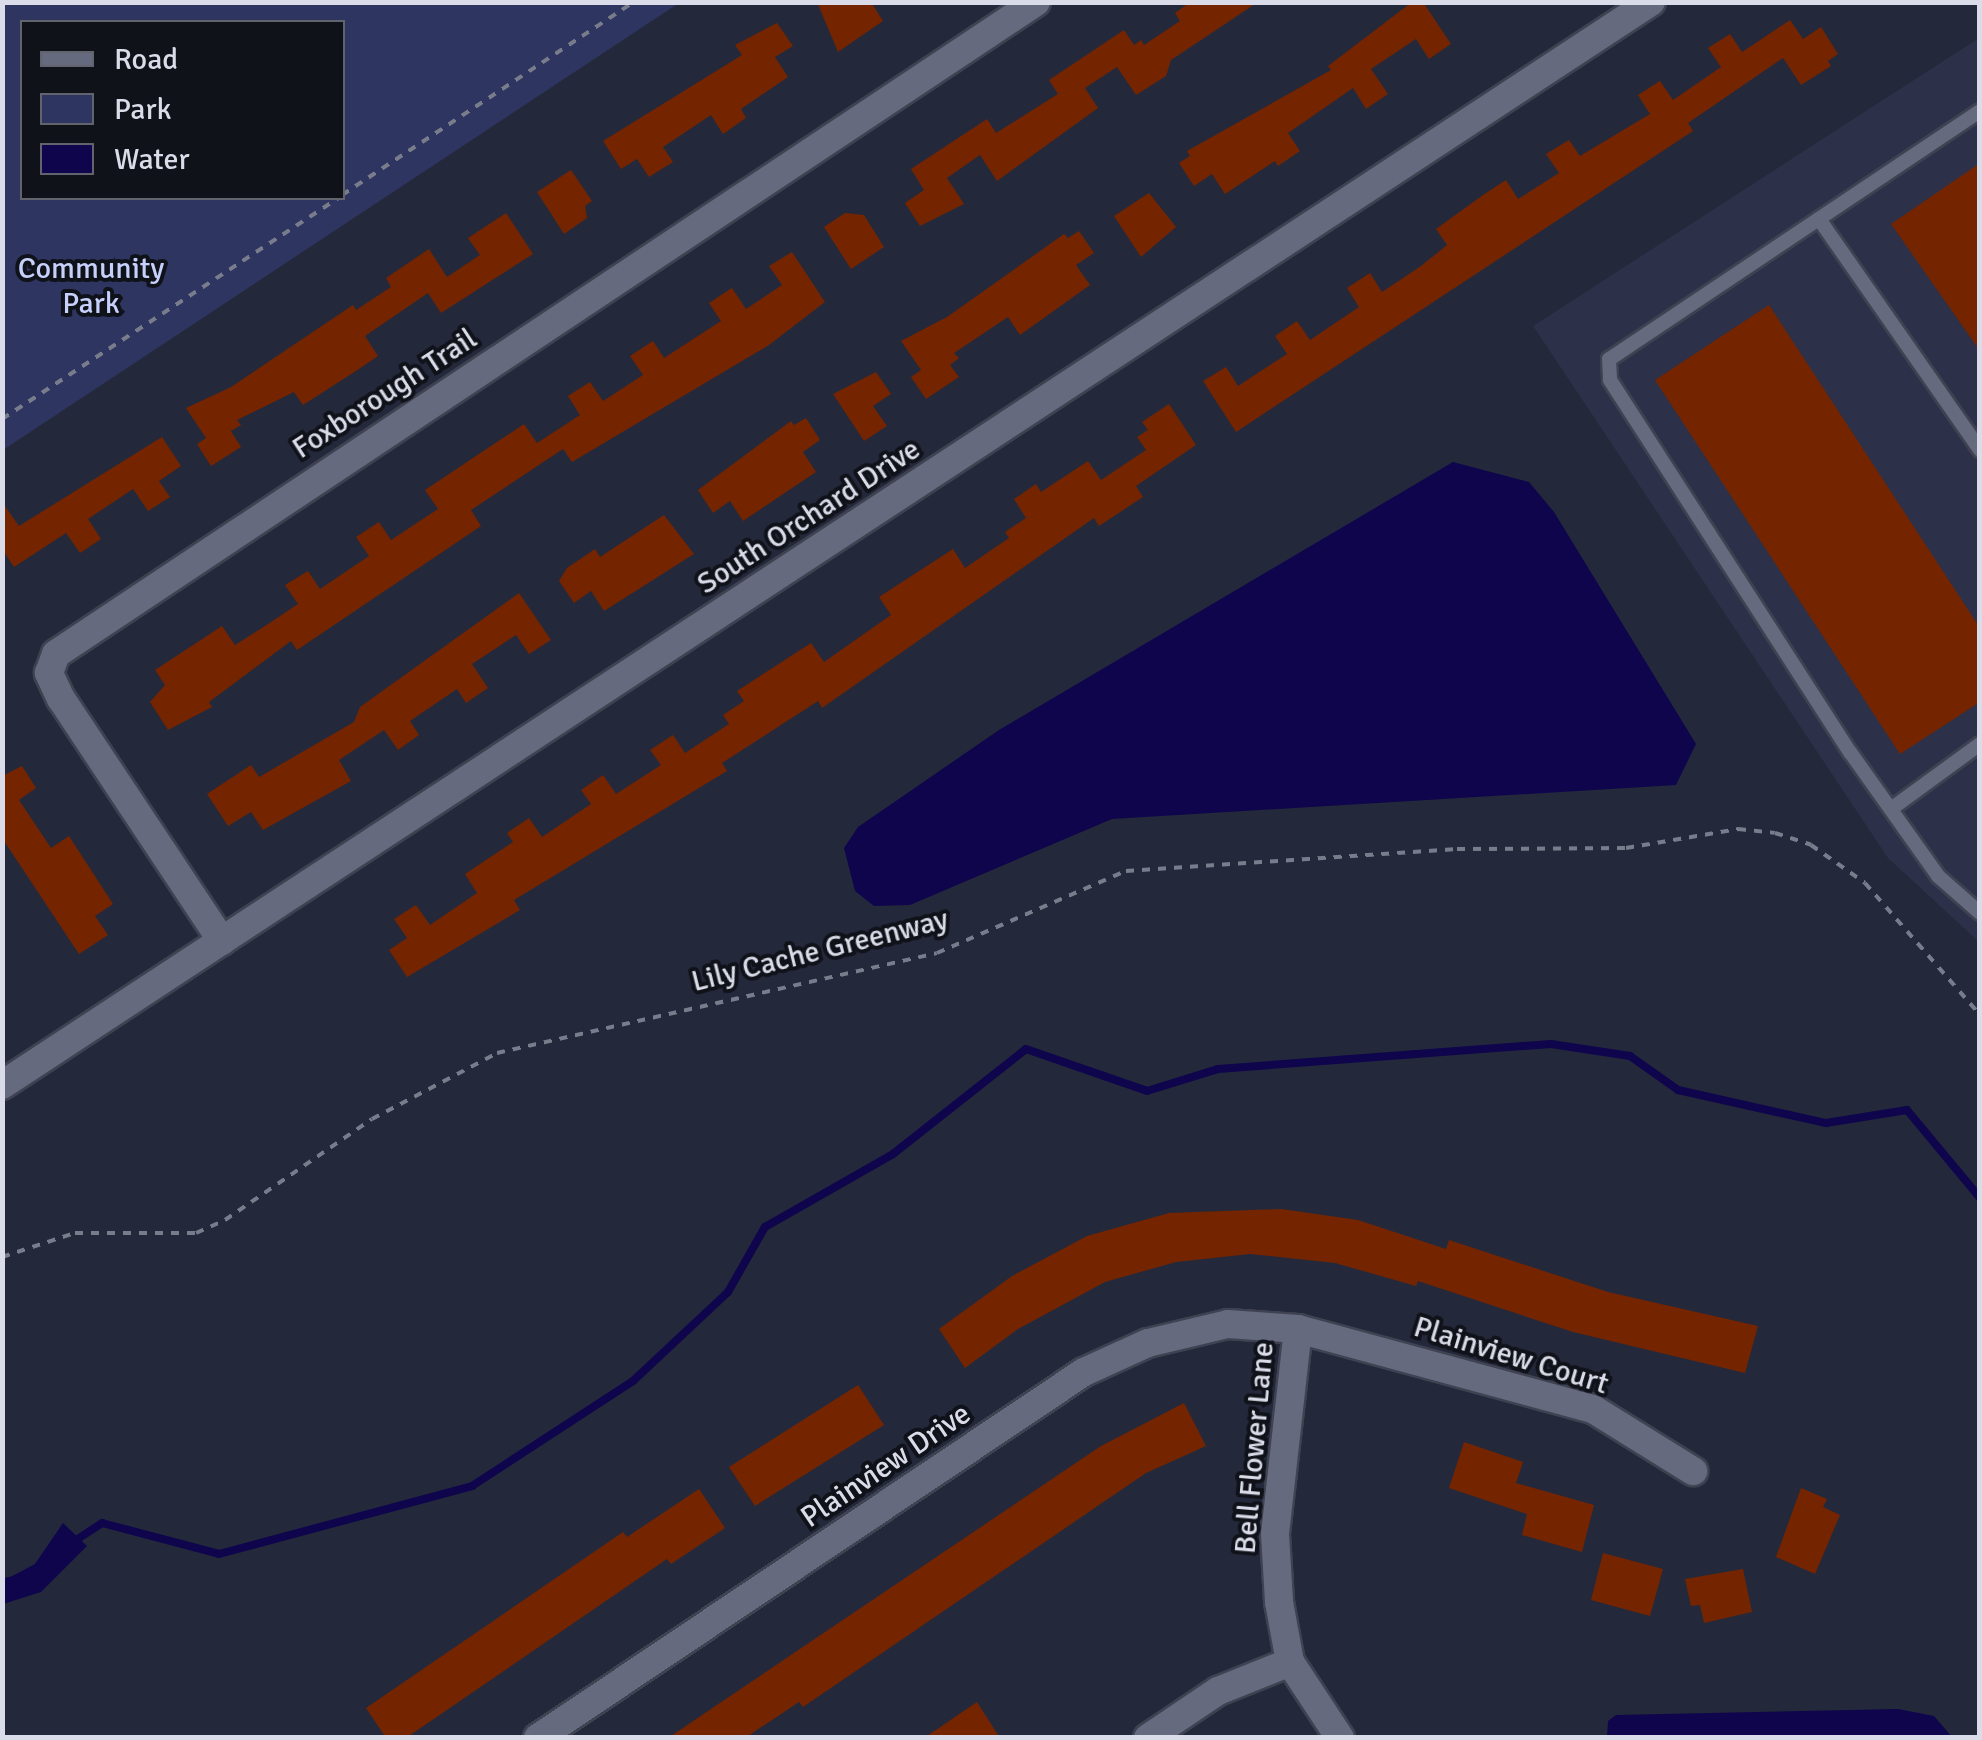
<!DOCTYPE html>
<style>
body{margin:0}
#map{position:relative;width:1982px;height:1740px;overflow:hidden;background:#24283b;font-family:Signika,sans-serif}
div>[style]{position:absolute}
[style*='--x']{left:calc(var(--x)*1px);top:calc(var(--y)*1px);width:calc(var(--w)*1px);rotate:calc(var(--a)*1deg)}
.built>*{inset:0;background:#2c3049}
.green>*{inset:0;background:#2e3561}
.water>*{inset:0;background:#0e054c}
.stream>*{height:8px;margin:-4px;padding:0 4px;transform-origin:4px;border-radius:4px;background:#0e054c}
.building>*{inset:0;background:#742500}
.path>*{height:4px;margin-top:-2px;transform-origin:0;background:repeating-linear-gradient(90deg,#787c8b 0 8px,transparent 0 16px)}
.roads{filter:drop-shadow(2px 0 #3f4251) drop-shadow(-2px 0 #3f4251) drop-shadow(0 2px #3f4251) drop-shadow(0 -2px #3f4251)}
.service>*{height:14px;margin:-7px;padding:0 7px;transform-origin:7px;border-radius:7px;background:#656a7f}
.minor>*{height:28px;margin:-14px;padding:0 14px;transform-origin:14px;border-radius:14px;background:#656a7f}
span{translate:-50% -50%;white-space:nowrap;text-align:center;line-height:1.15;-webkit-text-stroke:8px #10121a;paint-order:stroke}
.park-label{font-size:30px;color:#c6d0fa}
.street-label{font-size:30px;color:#dadde9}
.frame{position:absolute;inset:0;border:5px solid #dadde9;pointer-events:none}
.legend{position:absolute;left:20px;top:20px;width:325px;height:180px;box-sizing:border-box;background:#10121a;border:2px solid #61636d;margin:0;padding:12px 18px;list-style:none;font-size:30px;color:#dadde9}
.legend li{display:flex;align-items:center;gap:20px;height:50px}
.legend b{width:50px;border:2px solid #61636d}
</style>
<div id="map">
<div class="built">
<div style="clip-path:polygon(1979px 38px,1979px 942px,1888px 858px,1533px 326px)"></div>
</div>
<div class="green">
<div style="clip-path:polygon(evenodd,3px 2px,679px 2px,679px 3px,3px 450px,3px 2px,22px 22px,342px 22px,342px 198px,22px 198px,22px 22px)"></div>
</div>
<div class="water">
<div style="clip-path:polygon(1453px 462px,1529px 482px,1554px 512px,1696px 744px,1676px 785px,1112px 819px,910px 905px,874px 906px,855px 891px,844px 848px,858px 827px,999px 730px)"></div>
<div style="clip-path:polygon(63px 1523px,87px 1546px,41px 1592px,3px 1604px,3px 1578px,28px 1574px)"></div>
<div style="clip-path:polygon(1898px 1709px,1934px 1716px,1952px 1737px,1607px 1737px,1608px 1721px,1616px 1715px)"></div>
</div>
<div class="stream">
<div style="--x:73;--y:1542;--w:35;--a:-33"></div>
<div style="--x:102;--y:1523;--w:121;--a:14.8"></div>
<div style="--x:219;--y:1554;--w:262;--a:-15"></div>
<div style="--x:472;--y:1486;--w:192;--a:-33.1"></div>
<div style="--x:633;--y:1381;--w:130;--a:-43.1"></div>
<div style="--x:728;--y:1292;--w:75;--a:-60.4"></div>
<div style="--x:765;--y:1227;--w:147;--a:-29.7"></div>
<div style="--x:893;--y:1154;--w:169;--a:-38.3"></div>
<div style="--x:1026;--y:1049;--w:128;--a:19.1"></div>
<div style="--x:1147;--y:1091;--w:74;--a:-17.2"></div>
<div style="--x:1218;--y:1069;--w:334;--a:-4.3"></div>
<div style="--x:1551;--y:1044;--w:80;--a:8.6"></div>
<div style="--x:1630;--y:1056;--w:59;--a:35.3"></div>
<div style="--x:1678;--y:1090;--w:152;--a:12.6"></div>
<div style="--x:1826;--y:1123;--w:82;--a:-9.1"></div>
<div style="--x:1907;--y:1110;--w:114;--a:50.3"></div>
<div style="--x:2;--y:1586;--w:40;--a:-28"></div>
</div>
<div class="building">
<div style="clip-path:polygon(817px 2px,871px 2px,883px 21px,838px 52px)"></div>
<div style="clip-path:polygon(1190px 2px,1258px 2px,1171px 60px,1166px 76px,1136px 95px,1117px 67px,1085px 88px,1098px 108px,997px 181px,980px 155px,947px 178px,964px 204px,920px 226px,905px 203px,924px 190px,911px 169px,987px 119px,996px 133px,1058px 94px,1049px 80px,1124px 30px,1134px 45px,1141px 40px,1144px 45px,1180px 21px,1175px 13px)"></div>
<div style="clip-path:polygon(1412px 2px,1423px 2px,1451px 44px,1429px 59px,1416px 39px,1371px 69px,1388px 94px,1366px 109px,1353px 88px,1288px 133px,1300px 151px,1278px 166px,1275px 161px,1225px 194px,1212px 174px,1194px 186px,1179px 163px,1190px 156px,1187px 151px,1331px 70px,1328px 66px)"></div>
<div style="clip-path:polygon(1790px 20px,1803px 39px,1821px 27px,1838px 54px,1828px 61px,1831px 66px,1801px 85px,1783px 58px,1688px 123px,1693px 131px,1236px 432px,1203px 381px,1226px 367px,1238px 386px,1287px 354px,1275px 336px,1297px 321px,1310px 340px,1359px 307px,1347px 288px,1370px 273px,1382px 292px,1421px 266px,1447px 245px,1436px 229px,1483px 195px,1506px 180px,1518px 199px,1559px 173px,1546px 154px,1569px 140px,1580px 156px,1650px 114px,1638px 95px,1660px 81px,1673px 100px,1721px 67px,1708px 48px,1730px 34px,1742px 52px)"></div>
<div style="clip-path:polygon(777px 23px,793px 46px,775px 57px,788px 77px,741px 109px,746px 118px,723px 134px,711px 115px,663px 147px,673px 162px,649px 177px,637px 159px,621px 169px,603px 141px,742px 55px,735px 45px)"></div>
<div style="clip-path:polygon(1980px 163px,1980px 351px,1891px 224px)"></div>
<div style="clip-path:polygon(571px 170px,592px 201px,585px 206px,587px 218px,564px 234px,537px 192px)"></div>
<div style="clip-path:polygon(1149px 193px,1176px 227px,1141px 257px,1114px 216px)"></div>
<div style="clip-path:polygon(506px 213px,533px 254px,441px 313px,428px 293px,365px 336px,378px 356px,356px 371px,303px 405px,294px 392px,237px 420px,241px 425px,231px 431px,241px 447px,211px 466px,197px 444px,206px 438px,186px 408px,231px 387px,353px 305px,356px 310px,391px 287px,386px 278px,429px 249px,447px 277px,480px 255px,468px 238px)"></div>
<div style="clip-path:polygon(845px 213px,864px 215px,884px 247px,851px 269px,824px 227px)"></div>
<div style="clip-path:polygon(1079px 231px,1094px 253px,1076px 265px,1090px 285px,1020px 335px,1008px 317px,954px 353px,959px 358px,950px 365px,959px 377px,926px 399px,911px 377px,921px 370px,901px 341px,947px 317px,1064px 234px,1068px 238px)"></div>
<div style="clip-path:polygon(792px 252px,825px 302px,769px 345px,572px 462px,563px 449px,471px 510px,481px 526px,297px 650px,291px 641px,209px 702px,212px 707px,168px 730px,150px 702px,165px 685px,155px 670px,222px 626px,235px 645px,268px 624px,298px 604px,285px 585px,308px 571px,320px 589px,369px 556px,356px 537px,379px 522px,391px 540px,438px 509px,425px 490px,524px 424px,537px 443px,580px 415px,568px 396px,590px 382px,603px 401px,643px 375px,630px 356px,653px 341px,664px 358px,721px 321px,709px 303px,732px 288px,746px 309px,782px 285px,769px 266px)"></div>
<div style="clip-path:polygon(1769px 305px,1980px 628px,1980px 702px,1900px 754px,1655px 380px)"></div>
<div style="clip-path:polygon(876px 372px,891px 394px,873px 406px,887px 426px,864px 441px,833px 394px)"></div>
<div style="clip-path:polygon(1169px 404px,1196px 445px,1136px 486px,1143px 497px,1099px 526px,1094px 518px,822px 708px,818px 701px,722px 763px,727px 771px,514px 900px,520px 910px,407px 977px,389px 950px,407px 938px,394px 919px,416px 905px,430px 925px,477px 893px,465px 874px,513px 842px,507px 833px,529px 818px,542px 837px,591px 804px,581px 790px,603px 775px,616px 794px,661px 765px,650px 750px,673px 735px,685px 753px,729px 724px,723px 715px,744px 701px,737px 691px,811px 643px,824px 662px,891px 615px,879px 597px,953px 549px,965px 568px,1009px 538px,1005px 532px,1026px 518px,1014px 499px,1036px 484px,1041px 492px,1088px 461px,1101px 480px,1146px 450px,1137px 437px,1148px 430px,1142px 422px)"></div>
<div style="clip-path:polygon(806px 418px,820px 440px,803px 452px,816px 472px,743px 521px,730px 501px,713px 513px,698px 490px,791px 421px,794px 425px)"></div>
<div style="clip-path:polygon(162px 437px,181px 466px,159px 481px,170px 497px,148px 511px,133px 489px,88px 519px,101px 539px,80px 553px,66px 533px,14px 567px,2px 549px,2px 502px,19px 526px)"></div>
<div style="clip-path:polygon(664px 515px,694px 554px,604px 611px,591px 591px,574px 603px,559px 581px,567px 568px,595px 549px,600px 557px)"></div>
<div style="clip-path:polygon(519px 593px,551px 640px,529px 654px,516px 635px,472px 664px,488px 688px,466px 703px,457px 689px,410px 721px,419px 735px,398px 750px,384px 730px,339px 760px,351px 781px,263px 830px,251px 812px,228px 826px,207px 794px,251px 765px,259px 777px,354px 722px,360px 707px)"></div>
<div style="clip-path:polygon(22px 766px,36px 788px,19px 800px,51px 848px,69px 836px,113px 904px,95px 916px,108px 935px,79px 954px,2px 838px,2px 776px)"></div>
<div style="clip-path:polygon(1281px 1209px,1358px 1220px,1446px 1249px,1449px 1240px,1608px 1292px,1758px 1326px,1745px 1373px,1573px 1332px,1418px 1281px,1416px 1286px,1335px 1263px,1250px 1254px,1176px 1262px,1105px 1282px,1018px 1329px,965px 1368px,939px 1329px,1012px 1276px,1087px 1236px,1169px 1213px)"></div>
<div style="clip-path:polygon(858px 1385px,884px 1425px,755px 1506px,729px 1467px)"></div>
<div style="clip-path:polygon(1184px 1403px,1206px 1446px,1146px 1473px,803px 1707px,799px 1702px,745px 1738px,668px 1738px,1101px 1446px)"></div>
<div style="clip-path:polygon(1464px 1442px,1523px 1462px,1516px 1483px,1594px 1505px,1582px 1552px,1522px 1535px,1527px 1514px,1449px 1488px)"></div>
<div style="clip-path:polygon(1801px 1488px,1827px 1499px,1823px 1507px,1840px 1515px,1815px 1574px,1776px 1557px)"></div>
<div style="clip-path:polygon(699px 1489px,725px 1528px,671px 1564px,667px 1559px,406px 1738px,386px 1738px,366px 1708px,623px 1532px,627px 1537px)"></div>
<div style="clip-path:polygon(1603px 1553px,1663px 1569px,1650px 1616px,1591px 1600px)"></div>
<div style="clip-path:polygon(1743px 1569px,1752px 1612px,1704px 1623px,1700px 1605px,1691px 1606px,1685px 1579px)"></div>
<div style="clip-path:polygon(977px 1702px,1000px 1738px,924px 1738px)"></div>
</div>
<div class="path">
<div style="--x:342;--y:195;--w:350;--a:-33.5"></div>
<div style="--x:2;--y:419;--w:402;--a:-33.3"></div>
<div style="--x:2;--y:1257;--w:77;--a:-18.2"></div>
<div style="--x:75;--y:1233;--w:121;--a:0"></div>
<div style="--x:196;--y:1233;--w:32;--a:-24"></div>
<div style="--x:225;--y:1220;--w:178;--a:-34.5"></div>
<div style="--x:372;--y:1119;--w:141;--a:-27.8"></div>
<div style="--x:497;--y:1053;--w:451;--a:-12.8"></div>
<div style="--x:937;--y:953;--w:206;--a:-23.5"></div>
<div style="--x:1126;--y:871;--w:332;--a:-3.8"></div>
<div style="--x:1457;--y:849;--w:169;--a:-0.3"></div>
<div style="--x:1626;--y:848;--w:114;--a:-9.6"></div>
<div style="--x:1738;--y:829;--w:37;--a:6"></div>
<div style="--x:1775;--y:833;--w:38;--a:18"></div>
<div style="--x:1811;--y:845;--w:66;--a:35.1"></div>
<div style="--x:1865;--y:883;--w:175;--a:48.9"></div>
</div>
<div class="roads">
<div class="service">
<div style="--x:1980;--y:111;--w:446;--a:146.2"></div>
<div style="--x:1609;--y:359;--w:21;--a:87"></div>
<div style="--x:1610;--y:380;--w:443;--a:57.2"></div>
<div style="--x:1850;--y:752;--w:152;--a:54.6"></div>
<div style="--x:1938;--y:876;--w:56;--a:41.4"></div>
<div style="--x:1819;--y:219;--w:282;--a:55.1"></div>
<div style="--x:1891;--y:809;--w:110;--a:-36.1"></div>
</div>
<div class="minor">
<div style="--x:222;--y:941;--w:291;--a:-123.6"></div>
<div style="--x:61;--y:699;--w:29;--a:-115"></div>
<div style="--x:49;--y:673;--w:20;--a:-70"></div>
<div style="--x:56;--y:654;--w:1177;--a:-33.64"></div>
<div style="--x:2;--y:1085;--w:1973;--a:-33.3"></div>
<div style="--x:1298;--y:1329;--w:206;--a:96.4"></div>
<div style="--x:1275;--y:1534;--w:68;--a:86.6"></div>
<div style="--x:1279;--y:1602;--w:61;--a:79.6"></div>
<div style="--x:1290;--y:1662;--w:91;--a:56.7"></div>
<div style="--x:538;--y:1738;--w:657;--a:-33.84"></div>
<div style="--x:1084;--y:1372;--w:70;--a:-24.4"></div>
<div style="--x:1148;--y:1343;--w:82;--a:-13.4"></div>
<div style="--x:1228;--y:1324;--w:70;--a:4.1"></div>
<div style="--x:1298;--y:1329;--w:306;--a:15.2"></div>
<div style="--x:1593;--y:1409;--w:118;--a:31.8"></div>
<div style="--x:1148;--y:1738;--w:84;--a:-33.9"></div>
<div style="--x:1218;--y:1691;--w:78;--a:-21.9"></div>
</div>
</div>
<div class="park-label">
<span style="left:91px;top:286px">Community<br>Park</span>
</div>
<div class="street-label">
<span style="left:385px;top:394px;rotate:-33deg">Foxborough Trail</span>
<span style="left:809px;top:517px;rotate:-33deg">South Orchard Drive</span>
<span style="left:820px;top:951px;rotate:-14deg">Lily Cache Greenway</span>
<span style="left:1511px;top:1356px;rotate:17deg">Plainview Court</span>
<span style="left:1255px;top:1448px;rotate:-85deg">Bell Flower Lane</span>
<span style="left:886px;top:1466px;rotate:-34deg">Plainview Drive</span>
</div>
<div class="frame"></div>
<ul class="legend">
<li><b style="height:12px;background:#656a7f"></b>Road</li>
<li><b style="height:28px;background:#2e3561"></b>Park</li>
<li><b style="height:28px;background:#0e054c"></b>Water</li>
</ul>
</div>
